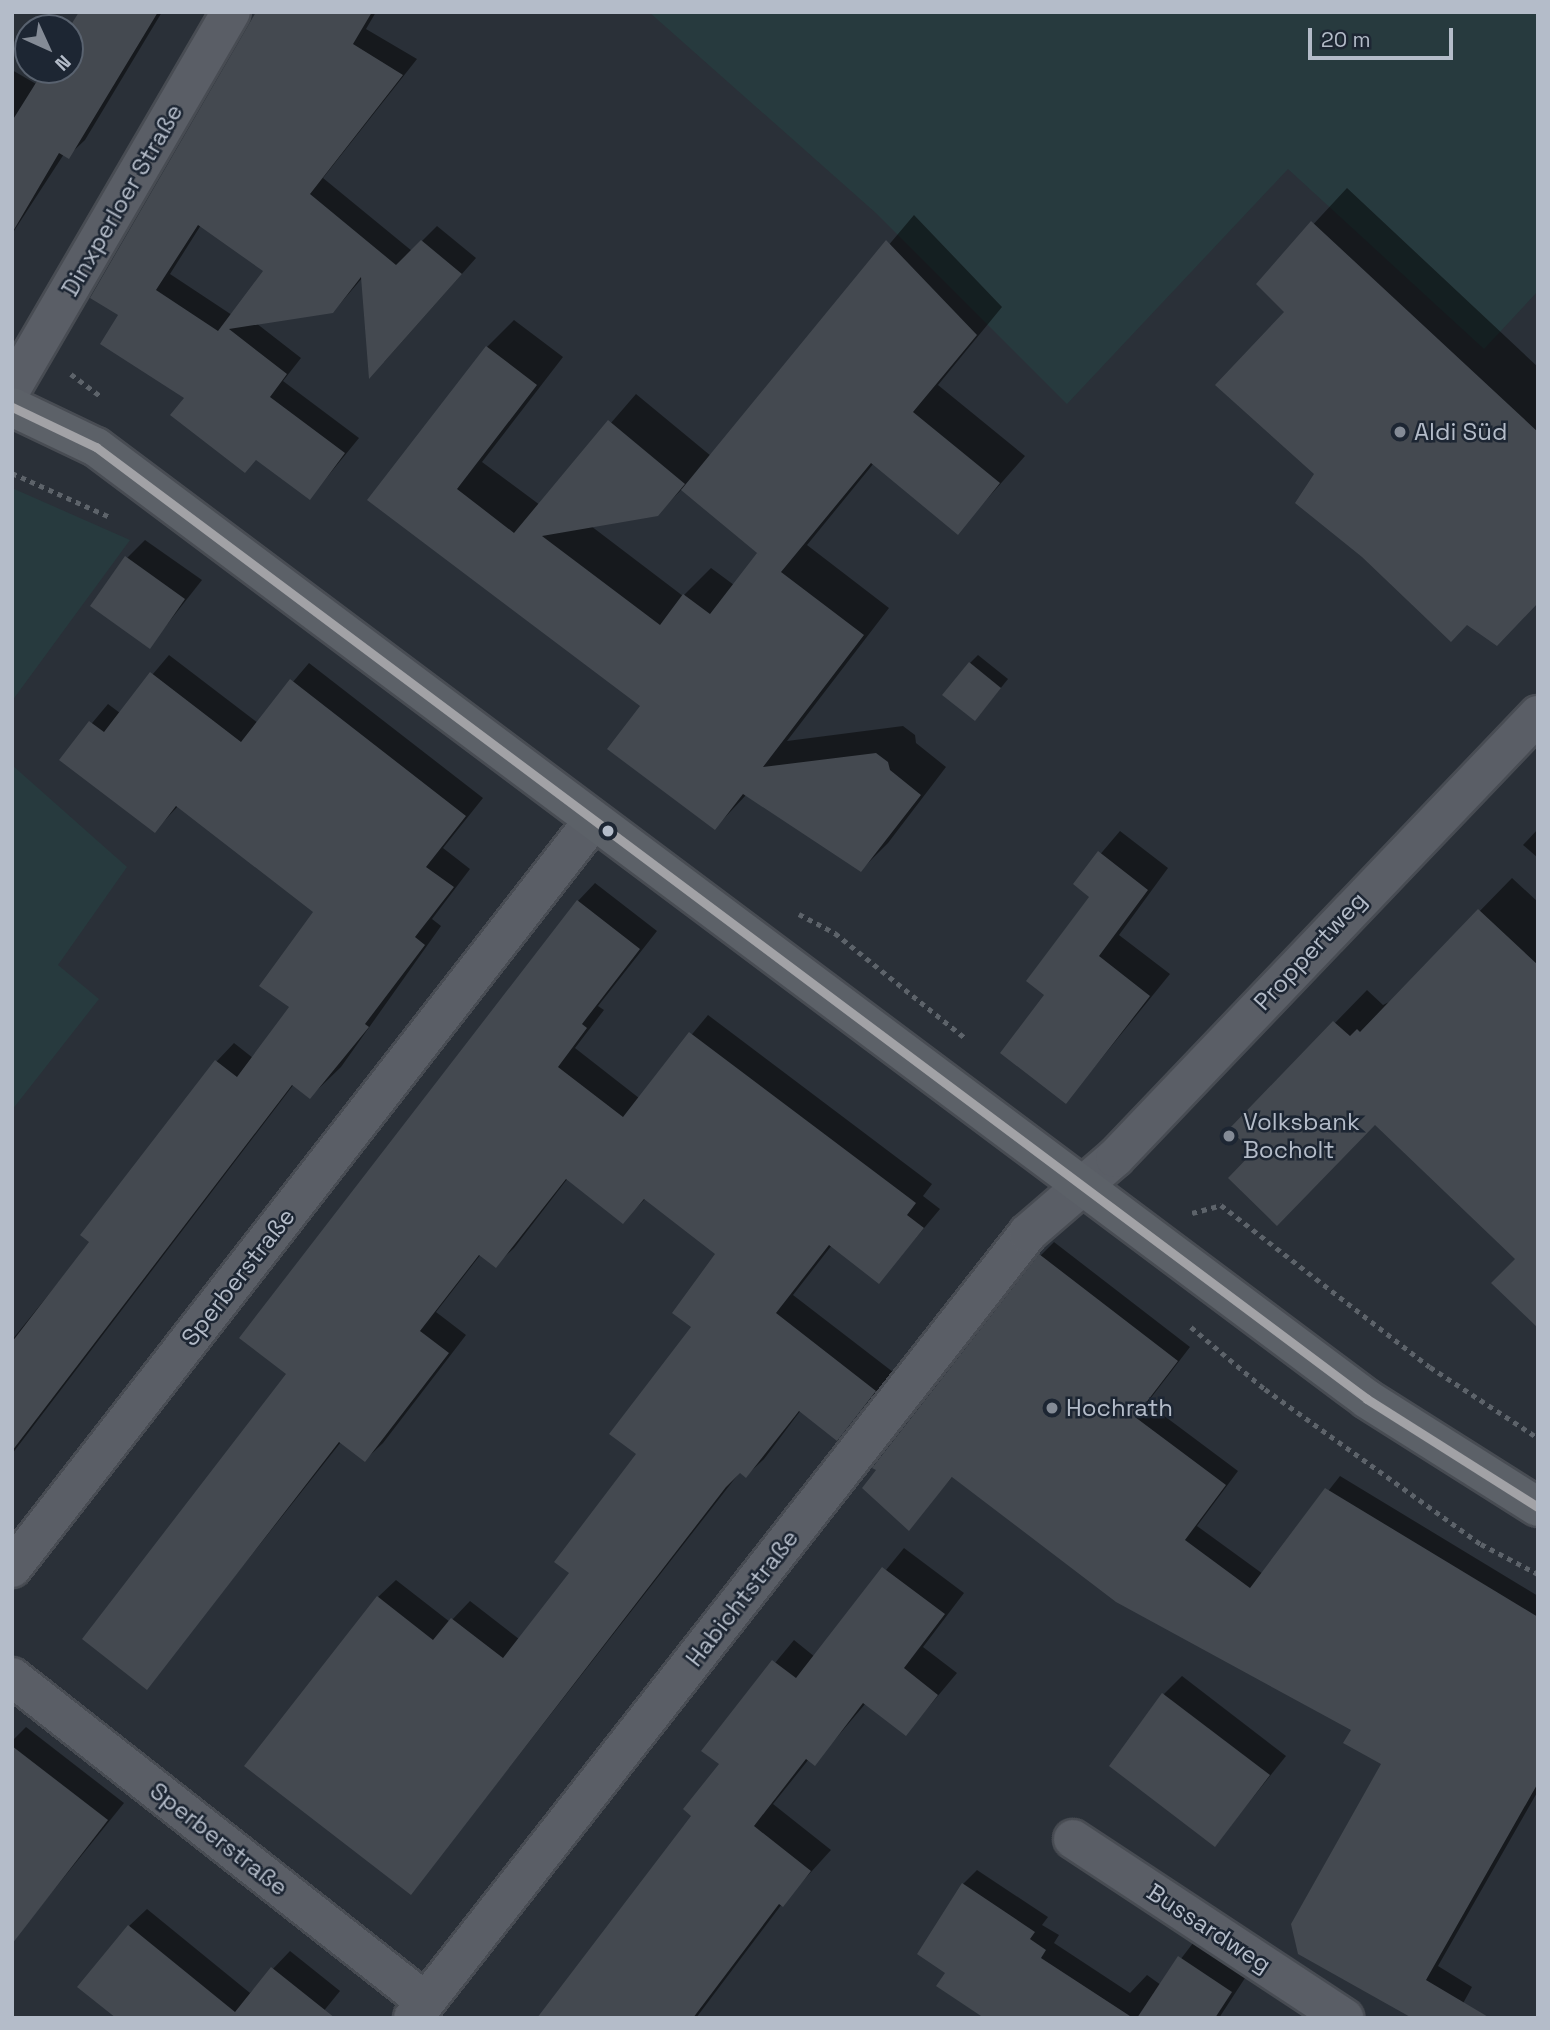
<!DOCTYPE html>
<meta charset="utf-8">
<style>
body{margin:0}
#map{position:relative;width:1550px;height:2030px;overflow:hidden;background:#2a3038;font-family:"Space Grotesk",sans-serif}
div>[style]{position:absolute}
[style*='--x']{left:calc(var(--x)*1px);top:calc(var(--y)*1px);width:calc(var(--w)*1px);rotate:calc(var(--a)*1deg)}
.green>*{inset:0;background:#273a3e}
.shadow>*{inset:0;background:#0007}
.building>*{inset:0;background:#444950}
.path>*{height:4.5px;margin-top:-2.25px;transform-origin:0;background:repeating-linear-gradient(90deg,#5d636a 0 5px,transparent 0 10px)}
.roads{filter:drop-shadow(2px 0 #484c53) drop-shadow(-2px 0 #484c53) drop-shadow(0 2px #484c53) drop-shadow(0 -2px #484c53)}
.minor>*{height:38px;margin:-19px;padding:0 19px;transform-origin:19px;border-radius:19px;background:#5a5e66}
.primary>*{height:38px;margin:-19px;padding:0 19px;transform-origin:19px;border-radius:19px;background:#5c6168}
.bus-1>*{height:9px;margin:-4.5px;padding:0 4.5px;transform-origin:4.5px;border-radius:4.5px;background:#a2a2a6}
.dots>*{width:19px;height:19px;translate:-50% -50%;box-sizing:border-box;border:4px solid #1d2633;border-radius:50%}
span{translate:-50% -50%;white-space:nowrap;text-align:center;line-height:1.15;-webkit-text-stroke:5px #1d2633;paint-order:stroke}
.street-label{font-size:24px;color:#b4bcc9}
.poi-label{font-size:24px;color:#b4bcc9}
.left{translate:0 -50%;text-align:left}
.frame{position:absolute;inset:0;border:14px solid #b4bcc9;pointer-events:none}
.north{position:absolute;left:14px;top:14px;width:70px;height:70px;box-sizing:border-box;background:#1d2633;border:2px solid #59626f;border-radius:50%;rotate:135deg;font-size:19px;font-weight:700;line-height:28px;text-align:center;color:#b4bcc9}
.north::after{content:'';display:block;margin:auto;width:24px;height:32px;background:#848b96;clip-path:polygon(50% 0,100% 100%,50% 72%,0 100%)}
.scale{position:absolute;left:1308px;top:28px;width:145px;height:32px;box-sizing:border-box;border:4px solid #b4bcc9;border-top:0;padding-left:9px;font-size:21px;line-height:24px;white-space:nowrap;color:#b4bcc9;-webkit-text-stroke:5px #1d2633;paint-order:stroke}
</style>
<div id="map">
<div class="green">
<div style="clip-path:polygon(649px 12px,1538px 12px,1538px 291px,1484px 349px,1288px 169px,1067px 404px,877px 214px)"></div>
<div style="clip-path:polygon(12px 488px,130px 540px,12px 701px)"></div>
<div style="clip-path:polygon(12px 765px,127px 867px,58px 965px,99px 999px,12px 1110px)"></div>
</div>
<div class="shadow">
<div style="clip-path:polygon(83px 12px,162px 12px,85px 140px,68px 156px,64px 154px,12px 234px,12px 70px,38px 85px,48px 70px,70px 70px)"></div>
<div style="clip-path:polygon(evenodd,279px 12px,376px 12px,366px 29px,417px 59px,323px 178px,412px 251px,437px 226px,476px 258px,384px 362px,363px 277px,333px 312px,256px 323px,301px 358px,283px 381px,359px 438px,310px 498px,186px 397px,120px 314px,279px 12px,201px 225px,265px 270px,232px 315px,170px 274px,201px 225px)"></div>
<div style="clip-path:polygon(1347px 188px,1538px 367px,1538px 603px,1317px 473px,1287px 312px,1258px 284px)"></div>
<div style="clip-path:polygon(evenodd,914px 215px,1002px 307px,938px 385px,1025px 456px,958px 532px,874px 463px,807px 545px,889px 608px,787px 741px,903px 726px,915px 735px,916px 743px,946px 767px,888px 843px,861px 870px,747px 794px,715px 828px,642px 706px,370px 500px,487px 347px,514px 320px,563px 357px,482px 462px,540px 505px,636px 394px,711px 456px,914px 215px,682px 489px,760px 553px,734px 585px,711px 568px,683px 596px,591px 526px,657px 515px,682px 489px)"></div>
<div style="clip-path:polygon(145px 540px,202px 580px,150px 646px,127px 558px)"></div>
<div style="clip-path:polygon(169px 655px,258px 723px,309px 663px,483px 798px,443px 848px,470px 869px,432px 919px,441px 926px,341px 1067px,310px 1097px,294px 1084px,12px 1454px,12px 1340px,91px 1242px,82px 1235px,217px 1061px,234px 1043px,253px 1058px,291px 1007px,316px 912px,179px 805px,155px 831px,62px 759px,108px 704px,120px 713px)"></div>
<div style="clip-path:polygon(978px 655px,1008px 679px,983px 710px,970px 663px)"></div>
<div style="clip-path:polygon(1538px 829px,1538px 858px,1523px 845px)"></div>
<div style="clip-path:polygon(1120px 831px,1168px 868px,1119px 935px,1170px 974px,1066px 1102px,1047px 995px,1092px 897px,1075px 884px)"></div>
<div style="clip-path:polygon(1512px 878px,1538px 902px,1538px 1326px,1517px 1259px,1375px 1123px,1255px 1151px,1232px 1129px,1367px 990px,1383px 1005px,1393px 1000px)"></div>
<div style="clip-path:polygon(595px 883px,657px 931px,598px 1006px,604px 1010px,575px 1048px,639px 1098px,708px 1015px,932px 1184px,923px 1196px,940px 1209px,879px 1282px,832px 1245px,793px 1295px,893px 1372px,837px 1438px,801px 1410px,764px 1459px,746px 1476px,740px 1472px,411px 1893px,378px 1597px,396px 1580px,450px 1622px,470px 1601px,519px 1639px,571px 1573px,639px 1454px,693px 1327px,717px 1254px,646px 1198px,623px 1221px,568px 1178px,514px 1248px,496px 1265px,481px 1254px,436px 1312px,466px 1335px,383px 1443px,365px 1460px,341px 1442px,147px 1687px,289px 1374px,578px 901px)"></div>
<div style="clip-path:polygon(1054px 1242px,1190px 1347px,1147px 1403px,1238px 1471px,1197px 1526px,1263px 1574px,1340px 1476px,1538px 1596px,1538px 1791px,1438px 1966px,1472px 1987px,1455px 2018px,1415px 2018px,1383px 1764px,1353px 1729px,953px 1476px,909px 1528px,1040px 1256px)"></div>
<div style="clip-path:polygon(904px 1548px,964px 1593px,923px 1647px,957px 1673px,906px 1734px,866px 1703px,815px 1763px,809px 1759px,773px 1804px,831px 1850px,782px 1904px,696px 2018px,539px 2018px,694px 1815px,721px 1764px,703px 1750px,794px 1640px,815px 1657px)"></div>
<div style="clip-path:polygon(1182px 1676px,1286px 1756px,1215px 1845px,1164px 1694px)"></div>
<div style="clip-path:polygon(26px 1727px,124px 1803px,27px 1923px,12px 1914px,12px 1741px)"></div>
<div style="clip-path:polygon(977px 1870px,1048px 1917px,1042px 1925px,1059px 1935px,1054px 1943px,1130px 1993px,1147px 1975px,1161px 1985px,1193px 1943px,1245px 1978px,1219px 2018px,987px 2018px,947px 1972px,963px 1884px)"></div>
<div style="clip-path:polygon(147px 1909px,250px 1993px,290px 1951px,340px 1991px,318px 2018px,118px 2018px,129px 1926px)"></div>
</div>
<div class="building">
<div style="clip-path:polygon(79px 12px,158px 12px,69px 159px,59px 153px,12px 233px,12px 121px,44px 70px,70px 70px,69px 28px)"></div>
<div style="clip-path:polygon(evenodd,256px 12px,372px 12px,353px 44px,403px 75px,310px 194px,396px 265px,421px 240px,462px 274px,369px 379px,361px 277px,333px 313px,229px 329px,287px 374px,270px 397px,345px 453px,310px 500px,256px 460px,245px 473px,170px 415px,184px 398px,100px 344px,118px 315px,90px 298px,256px 12px,198px 225px,263px 271px,218px 331px,156px 290px,198px 225px)"></div>
<div style="clip-path:polygon(1311px 221px,1538px 432px,1538px 603px,1497px 646px,1467px 625px,1451px 642px,1362px 557px,1295px 503px,1314px 474px,1215px 385px,1284px 312px,1256px 284px)"></div>
<div style="clip-path:polygon(886px 240px,977px 335px,913px 412px,1000px 483px,958px 535px,871px 463px,781px 572px,864px 635px,763px 767px,876px 753px,888px 762px,890px 770px,921px 795px,861px 872px,743px 794px,715px 830px,607px 749px,640px 706px,367px 500px,486px 346px,537px 385px,457px 489px,514px 533px,608px 420px,685px 484px,658px 516px,542px 536px,660px 625px,683px 594px,710px 614px,757px 553px,769px 563px,681px 490px)"></div>
<div style="clip-path:polygon(125px 556px,185px 599px,150px 649px,90px 606px)"></div>
<div style="clip-path:polygon(969px 662px,1001px 688px,975px 721px,942px 695px)"></div>
<div style="clip-path:polygon(150px 672px,241px 742px,290px 679px,466px 816px,426px 867px,454px 887px,415px 937px,425px 945px,365px 1024px,369px 1027px,310px 1099px,292px 1085px,12px 1451px,12px 1342px,89px 1242px,80px 1235px,215px 1060px,237px 1077px,289px 1007px,259px 986px,313px 912px,176px 806px,155px 833px,59px 760px,89px 721px,104px 732px)"></div>
<div style="clip-path:polygon(1098px 851px,1148px 890px,1099px 956px,1150px 996px,1066px 1104px,1000px 1053px,1044px 995px,1026px 981px,1089px 897px,1073px 884px)"></div>
<div style="clip-path:polygon(577px 900px,640px 949px,582px 1024px,587px 1028px,558px 1067px,623px 1117px,689px 1032px,916px 1203px,907px 1215px,924px 1228px,879px 1284px,829px 1245px,776px 1313px,876px 1391px,837px 1441px,799px 1411px,746px 1478px,740px 1473px,726px 1487px,411px 1895px,244px 1766px,377px 1596px,433px 1640px,451px 1618px,503px 1658px,569px 1573px,554px 1562px,636px 1454px,609px 1434px,691px 1327px,672px 1313px,715px 1254px,644px 1199px,623px 1224px,566px 1179px,496px 1268px,479px 1255px,420px 1331px,449px 1353px,365px 1462px,339px 1442px,147px 1690px,82px 1639px,286px 1374px,239px 1338px)"></div>
<div style="clip-path:polygon(1478px 909px,1538px 965px,1538px 1328px,1491px 1283px,1515px 1259px,1375px 1125px,1277px 1226px,1228px 1178px,1253px 1152px,1229px 1129px,1333px 1021px,1350px 1036px,1357px 1029px,1360px 1032px)"></div>
<div style="clip-path:polygon(1039px 1254px,1178px 1361px,1135px 1417px,1226px 1485px,1185px 1540px,1250px 1588px,1325px 1488px,1538px 1617px,1538px 1783px,1426px 1980px,1490px 2018px,1412px 2018px,1298px 1954px,1291px 1924px,1381px 1764px,1343px 1743px,1351px 1730px,1116px 1602px,952px 1477px,909px 1531px,862px 1488px,876px 1470px,872px 1468px)"></div>
<div style="clip-path:polygon(882px 1567px,945px 1614px,904px 1668px,938px 1695px,906px 1736px,863px 1703px,815px 1766px,806px 1759px,754px 1826px,811px 1871px,783px 1907px,779px 1904px,693px 2018px,537px 2018px,691px 1816px,683px 1809px,719px 1764px,701px 1751px,772px 1660px,796px 1678px)"></div>
<div style="clip-path:polygon(1162px 1693px,1270px 1775px,1215px 1847px,1109px 1766px)"></div>
<div style="clip-path:polygon(12px 1746px,108px 1820px,12px 1944px)"></div>
<div style="clip-path:polygon(962px 1883px,1035px 1932px,1030px 1939px,1046px 1950px,1041px 1958px,1133px 2018px,984px 2018px,936px 1986px,945px 1973px,917px 1954px)"></div>
<div style="clip-path:polygon(128px 1925px,235px 2012px,271px 1967px,335px 2018px,116px 2018px,77px 1987px)"></div>
<div style="clip-path:polygon(1178px 1956px,1232px 1992px,1215px 2018px,1137px 2018px)"></div>
</div>
<div class="path">
<div style="--x:71;--y:374;--w:38;--a:37"></div>
<div style="--x:12;--y:473;--w:107;--a:24.2"></div>
<div style="--x:799;--y:914;--w:41;--a:27.8"></div>
<div style="--x:835;--y:933;--w:167;--a:38.9"></div>
<div style="--x:1192;--y:1213;--w:30;--a:-15"></div>
<div style="--x:1221;--y:1205;--w:264;--a:37.8"></div>
<div style="--x:1430;--y:1367;--w:129;--a:33.3"></div>
<div style="--x:1191;--y:1327;--w:97;--a:40"></div>
<div style="--x:1265;--y:1389;--w:266;--a:35.7"></div>
<div style="--x:1481;--y:1544;--w:64;--a:27.8"></div>
</div>
<div class="roads">
<div class="minor">
<div style="--x:12;--y:388;--w:435;--a:-59.8"></div>
<div style="--x:12;--y:1568;--w:946;--a:-52.13"></div>
<div style="--x:12;--y:1677;--w:526;--a:38.13"></div>
<div style="--x:1073;--y:1839;--w:325;--a:33.4"></div>
<div style="--x:413;--y:2018;--w:997;--a:-51.92"></div>
<div style="--x:1028;--y:1233;--w:115;--a:-40.8"></div>
<div style="--x:1115;--y:1158;--w:613;--a:-46.32"></div>
</div>
<div class="primary">
<div style="--x:12;--y:407;--w:93;--a:25.5"></div>
<div style="--x:96;--y:447;--w:1588;--a:36.83"></div>
<div style="--x:1367;--y:1399;--w:202;--a:32.3"></div>
</div>
</div>
<div class="bus-1">
<div style="--x:12;--y:407;--w:93;--a:25.5"></div>
<div style="--x:96;--y:447;--w:1588;--a:36.83"></div>
<div style="--x:1367;--y:1399;--w:202;--a:32.3"></div>
</div>
<div class="dots">
<div style="left:1400px;top:432px;background:#848b96"></div>
<div style="left:608px;top:831px;background:#b4bcc9"></div>
<div style="left:1229px;top:1136px;background:#848b96"></div>
<div style="left:1052px;top:1408px;background:#848b96"></div>
</div>
<div class="street-label">
<span style="left:122px;top:200px;rotate:-60deg">Dinxperloer Straße</span>
<span style="left:1310px;top:951px;rotate:-47deg">Proppertweg</span>
<span style="left:238px;top:1277px;rotate:-52deg">Sperberstraße</span>
<span style="left:742px;top:1598px;rotate:-52deg">Habichtstraße</span>
<span style="left:219px;top:1839px;rotate:38deg">Sperberstraße</span>
<span style="left:1209px;top:1928px;rotate:33deg">Bussardweg</span>
</div>
<div class="poi-label">
<span class="left" style="left:1414px;top:432px">Aldi Süd</span>
<span class="left" style="left:1243px;top:1136px">Volksbank<br>Bocholt</span>
<span class="left" style="left:1066px;top:1408px">Hochrath</span>
</div>
<div class="frame"></div>
<div class="north">N</div>
<div class="scale">20 m</div>
</div>
